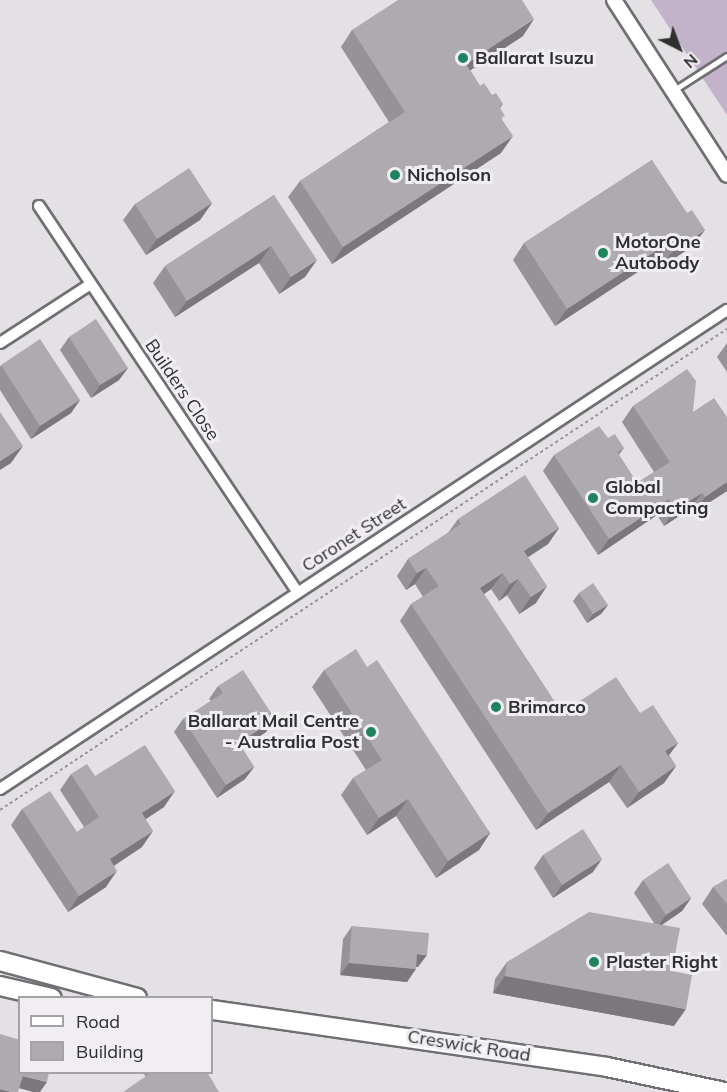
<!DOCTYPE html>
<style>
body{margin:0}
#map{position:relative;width:727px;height:1092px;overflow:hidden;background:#e4e1e5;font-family:Mulish,sans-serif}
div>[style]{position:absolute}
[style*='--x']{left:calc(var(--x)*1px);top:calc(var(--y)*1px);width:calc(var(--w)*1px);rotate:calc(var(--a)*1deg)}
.green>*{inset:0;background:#c2b3cb}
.path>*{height:2px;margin-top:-1px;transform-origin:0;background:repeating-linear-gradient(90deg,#979497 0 3px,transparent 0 6px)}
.roads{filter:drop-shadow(2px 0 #716f73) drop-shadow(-2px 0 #716f73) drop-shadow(0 2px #716f73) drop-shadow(0 -2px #716f73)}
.service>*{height:5px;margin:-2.5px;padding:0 2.5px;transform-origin:2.5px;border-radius:2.5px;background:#fff}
.minor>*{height:10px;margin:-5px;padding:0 5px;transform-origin:5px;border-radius:5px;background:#fff}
.tertiary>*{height:14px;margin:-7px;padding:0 7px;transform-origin:7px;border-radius:7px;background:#fff}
.trunk>*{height:18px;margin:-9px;padding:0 9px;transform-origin:9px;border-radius:9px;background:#fff}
.wall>*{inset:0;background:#969397}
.shaded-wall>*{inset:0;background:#7a787b}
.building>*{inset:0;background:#aeabb0}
.dots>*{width:16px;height:16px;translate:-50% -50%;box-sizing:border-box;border:3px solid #f1eef3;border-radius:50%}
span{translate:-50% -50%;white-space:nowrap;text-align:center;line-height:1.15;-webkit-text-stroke:6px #f1eef3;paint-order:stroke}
.poi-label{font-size:18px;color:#302f30;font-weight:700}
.left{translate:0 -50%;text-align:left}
.right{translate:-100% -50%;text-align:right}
.street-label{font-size:18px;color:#302f30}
.legend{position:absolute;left:18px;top:996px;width:195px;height:78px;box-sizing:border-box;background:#f1eef3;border:2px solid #a4a2a5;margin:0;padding:8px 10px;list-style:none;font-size:18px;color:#302f30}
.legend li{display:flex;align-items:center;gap:12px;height:30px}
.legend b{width:30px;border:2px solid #a4a2a5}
.north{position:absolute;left:649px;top:18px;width:60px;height:60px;-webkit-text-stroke:4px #f1eef3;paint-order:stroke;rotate:138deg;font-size:16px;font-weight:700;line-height:24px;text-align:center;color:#302f30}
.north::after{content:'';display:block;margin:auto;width:21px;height:27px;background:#302f30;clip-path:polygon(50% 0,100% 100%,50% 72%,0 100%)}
</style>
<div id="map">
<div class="green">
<div style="clip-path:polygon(651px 0,727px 0,727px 115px)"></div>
</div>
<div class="path">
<div style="--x:0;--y:810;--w:872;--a:-33.49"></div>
</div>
<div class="roads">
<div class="service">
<div style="--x:674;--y:90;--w:63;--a:-32.7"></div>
</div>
<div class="minor">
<div style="--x:39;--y:206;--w:464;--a:56.2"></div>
<div style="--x:0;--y:343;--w:108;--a:-33"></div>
<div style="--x:0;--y:789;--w:871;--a:-33.38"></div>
</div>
<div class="tertiary">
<div style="--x:614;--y:0;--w:208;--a:57.1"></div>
</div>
<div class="trunk">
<div style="--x:0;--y:961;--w:142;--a:15.1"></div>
<div style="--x:0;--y:986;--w:53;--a:13"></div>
<div style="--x:212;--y:1010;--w:399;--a:8.2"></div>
<div style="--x:607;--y:1067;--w:121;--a:12"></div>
</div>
</div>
<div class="wall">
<div style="clip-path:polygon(352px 30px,523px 36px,470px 70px,480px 86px,503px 104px,500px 108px,502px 120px,501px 153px,332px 264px,288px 197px,300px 181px,389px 122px,341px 47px)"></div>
<div style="clip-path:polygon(652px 160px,693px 246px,661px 267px,656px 260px,555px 326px,513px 260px,524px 243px)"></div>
<div style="clip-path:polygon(274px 195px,305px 277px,279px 294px,259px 263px,175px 317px,153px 283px,165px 266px)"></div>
<div style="clip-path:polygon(212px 203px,200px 220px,146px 255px,123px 220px,135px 204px)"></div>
<div style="clip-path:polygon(69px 337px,128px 368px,119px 380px,91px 398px,60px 350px)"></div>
<div style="clip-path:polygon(727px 343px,727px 372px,717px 357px)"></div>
<div style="clip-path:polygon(1px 365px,80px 400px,71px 413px,31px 439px,0 390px,0 367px)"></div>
<div style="clip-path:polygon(633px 406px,693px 412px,727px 491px,693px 513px,690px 509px,664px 526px,657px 515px,598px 555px,543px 471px,554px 455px,608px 438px,624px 448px,619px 455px,637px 483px,654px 472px,622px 422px)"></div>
<div style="clip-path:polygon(458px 519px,559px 528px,548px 544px,528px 557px,536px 603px,519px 614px,507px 595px,499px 601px,491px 589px,484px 594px,562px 713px,640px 713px,678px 743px,669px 755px,676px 766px,664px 783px,627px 808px,609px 782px,536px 830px,400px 621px,411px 604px,423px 597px,415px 584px,406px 590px,397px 576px,408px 559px,448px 533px)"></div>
<div style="clip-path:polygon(579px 593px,608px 605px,601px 614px,587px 623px,573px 601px)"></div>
<div style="clip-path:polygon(367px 667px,490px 833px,479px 850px,436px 878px,396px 816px,367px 835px,341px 795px,353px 778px,366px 770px,312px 687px,324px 670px)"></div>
<div style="clip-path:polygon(218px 686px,266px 732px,242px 748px,254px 767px,245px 779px,217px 798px,174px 732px,183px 719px,211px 701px,209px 699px)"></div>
<div style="clip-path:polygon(71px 774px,95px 776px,164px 807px,146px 819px,142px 847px,114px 866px,106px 887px,68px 912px,11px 825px,22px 809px,77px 832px,84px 827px,60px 790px)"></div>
<div style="clip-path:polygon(543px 855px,593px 872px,553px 898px,534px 868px)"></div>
<div style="clip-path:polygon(727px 879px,727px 936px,702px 904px,713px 887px)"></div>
<div style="clip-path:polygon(643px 880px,691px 898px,682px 911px,662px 925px,672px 971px,674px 1026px,493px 993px,495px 979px,507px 962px,654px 923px,634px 893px)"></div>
<div style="clip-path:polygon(352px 926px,418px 967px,416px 967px,407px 982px,340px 975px,343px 939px)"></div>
<div style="clip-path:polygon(145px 1072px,207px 1072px,146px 1077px,144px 1074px)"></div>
</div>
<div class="shaded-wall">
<div style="clip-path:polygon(534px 19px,523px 36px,454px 81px,466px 64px)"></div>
<div style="clip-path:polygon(513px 136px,501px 153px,332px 264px,343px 247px)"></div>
<div style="clip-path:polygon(212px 203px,200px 220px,146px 255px,157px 239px)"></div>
<div style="clip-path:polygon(705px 230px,693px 246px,661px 267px,673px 251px)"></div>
<div style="clip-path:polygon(668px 243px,656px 260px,555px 326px,567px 309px)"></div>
<div style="clip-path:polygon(271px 246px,259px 263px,175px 317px,187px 301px)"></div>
<div style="clip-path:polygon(317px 260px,305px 277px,279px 294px,291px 277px)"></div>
<div style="clip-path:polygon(128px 368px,119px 380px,91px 398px,100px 385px)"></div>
<div style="clip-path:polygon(80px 400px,71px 413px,31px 439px,40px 426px)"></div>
<div style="clip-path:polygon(23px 446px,11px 463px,0 470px,0 461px)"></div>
<div style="clip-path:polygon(727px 482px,727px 491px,693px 513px,705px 497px)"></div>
<div style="clip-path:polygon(702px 493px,690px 509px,664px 526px,675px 510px)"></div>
<div style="clip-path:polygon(669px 499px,657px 515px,598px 555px,609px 539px)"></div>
<div style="clip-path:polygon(559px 528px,548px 544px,513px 567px,524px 551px)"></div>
<div style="clip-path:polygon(426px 568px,415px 584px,406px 590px,417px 573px)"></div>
<div style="clip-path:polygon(503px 573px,491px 589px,468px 605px,480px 588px)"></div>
<div style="clip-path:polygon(518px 579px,507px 595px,499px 601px,510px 584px)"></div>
<div style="clip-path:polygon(547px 586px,536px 603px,519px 614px,531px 597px)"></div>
<div style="clip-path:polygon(608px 605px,601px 614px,587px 623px,593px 614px)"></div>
<div style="clip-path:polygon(275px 719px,266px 732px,230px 756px,239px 743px)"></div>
<div style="clip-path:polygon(678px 743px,666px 759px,665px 751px)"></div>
<div style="clip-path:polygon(621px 765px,609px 782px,536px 830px,548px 813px)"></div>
<div style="clip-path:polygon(676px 766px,664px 783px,627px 808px,639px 792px)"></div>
<div style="clip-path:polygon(254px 767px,245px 779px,217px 798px,226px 785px)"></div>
<div style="clip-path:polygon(175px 791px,164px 807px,130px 829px,142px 813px)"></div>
<div style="clip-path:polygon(408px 799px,396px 816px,367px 835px,379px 818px)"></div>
<div style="clip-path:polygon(153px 831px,142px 847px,99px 875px,110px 859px)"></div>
<div style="clip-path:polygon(490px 833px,479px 850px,436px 878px,448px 861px)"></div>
<div style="clip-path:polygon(602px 859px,593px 872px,553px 898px,562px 885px)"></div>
<div style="clip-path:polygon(117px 871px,106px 887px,68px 912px,79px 896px)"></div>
<div style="clip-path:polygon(691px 898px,682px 911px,657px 928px,666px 915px)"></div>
<div style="clip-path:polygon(417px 954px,427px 955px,418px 967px,408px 966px)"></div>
<div style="clip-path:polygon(349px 963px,416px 969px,407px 982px,340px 975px)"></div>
<div style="clip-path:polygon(505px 976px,686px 1009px,674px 1026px,493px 993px)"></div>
<div style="clip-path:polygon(23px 1076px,47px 1082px,40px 1092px,33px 1092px,15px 1087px)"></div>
<div style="clip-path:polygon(0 1089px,12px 1092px,0 1092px)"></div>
</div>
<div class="building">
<div style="clip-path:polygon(398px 0,522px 0,534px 19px,466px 64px,480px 86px,484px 83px,492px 95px,496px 93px,503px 104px,499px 106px,505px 116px,501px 118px,513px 136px,343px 247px,300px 181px,405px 112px,352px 30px)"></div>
<div style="clip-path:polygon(652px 160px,687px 213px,692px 210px,705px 230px,673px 251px,668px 243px,567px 309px,524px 243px)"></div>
<div style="clip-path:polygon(189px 168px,212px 203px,157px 239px,135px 204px)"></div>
<div style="clip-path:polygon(274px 195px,317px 260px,291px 277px,271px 246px,187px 301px,165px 266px)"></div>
<div style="clip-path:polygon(96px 319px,128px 368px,100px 385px,69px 337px)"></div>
<div style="clip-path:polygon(40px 339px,80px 400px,40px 426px,1px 365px)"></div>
<div style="clip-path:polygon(687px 369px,696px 381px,693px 412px,714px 398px,727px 417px,727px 482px,705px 497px,702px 493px,675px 510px,669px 499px,609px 539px,554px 455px,599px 426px,608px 438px,615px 434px,624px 448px,617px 452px,637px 483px,670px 462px,633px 406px)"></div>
<div style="clip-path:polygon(0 412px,23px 446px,0 461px)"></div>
<div style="clip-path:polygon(525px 475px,559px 528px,524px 551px,547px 586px,531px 597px,518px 579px,510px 584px,503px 573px,480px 588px,562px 713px,616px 677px,640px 713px,653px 705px,678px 743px,665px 751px,676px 766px,639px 792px,621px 765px,548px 813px,411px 604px,439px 586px,426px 568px,417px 573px,408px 559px,461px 524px,458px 519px)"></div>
<div style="clip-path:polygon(593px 583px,608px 605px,593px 614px,579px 593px)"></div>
<div style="clip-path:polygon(356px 649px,367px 667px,377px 660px,490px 833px,448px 861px,408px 799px,379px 818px,353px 778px,382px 760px,324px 670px)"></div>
<div style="clip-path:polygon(243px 670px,275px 719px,239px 743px,254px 767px,226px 785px,183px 719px,223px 693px,218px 686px)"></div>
<div style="clip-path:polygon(145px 745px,175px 791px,142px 813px,153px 831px,110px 859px,117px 871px,79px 896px,22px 809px,50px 791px,77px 832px,99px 817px,71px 774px,87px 764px,95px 776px)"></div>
<div style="clip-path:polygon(583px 829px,602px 859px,562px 885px,543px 855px)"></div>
<div style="clip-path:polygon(668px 863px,691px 898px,666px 915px,643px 880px)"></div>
<div style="clip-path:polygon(727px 879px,727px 904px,713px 887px)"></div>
<div style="clip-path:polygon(589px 912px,680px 928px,672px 971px,692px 975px,686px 1009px,505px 976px,507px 962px)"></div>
<div style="clip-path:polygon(352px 926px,429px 933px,427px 955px,417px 954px,416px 969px,349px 963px)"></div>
<div style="clip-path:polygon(0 1034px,20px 1040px,20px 1072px,49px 1072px,47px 1082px,23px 1076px,18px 1092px,12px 1092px,0 1089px)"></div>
<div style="clip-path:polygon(152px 1072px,207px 1072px,219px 1092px,123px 1092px)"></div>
</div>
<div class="dots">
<div style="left:463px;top:58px;background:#1d845f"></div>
<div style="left:395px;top:175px;background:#1d845f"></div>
<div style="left:603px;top:253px;background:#1d845f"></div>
<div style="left:593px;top:498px;background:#1d845f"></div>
<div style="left:496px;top:707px;background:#1d845f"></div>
<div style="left:371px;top:732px;background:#1d845f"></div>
<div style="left:594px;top:962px;background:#1d845f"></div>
</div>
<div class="poi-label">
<span class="left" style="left:475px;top:58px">Ballarat Isuzu</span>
<span class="left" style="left:407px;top:175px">Nicholson</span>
<span class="left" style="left:615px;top:253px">MotorOne<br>Autobody</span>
<span class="left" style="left:605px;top:498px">Global<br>Compacting</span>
<span class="left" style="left:508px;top:707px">Brimarco</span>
<span class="right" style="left:359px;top:732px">Ballarat Mail Centre<br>- Australia Post</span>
<span class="left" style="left:606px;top:962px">Plaster Right</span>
</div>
<div class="street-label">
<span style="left:182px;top:390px;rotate:56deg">Builders Close</span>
<span style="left:354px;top:535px;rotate:-33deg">Coronet Street</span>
<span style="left:469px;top:1046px;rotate:9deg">Creswick Road</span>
</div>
<ul class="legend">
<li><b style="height:8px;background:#fff"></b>Road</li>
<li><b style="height:16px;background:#aeabb0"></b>Building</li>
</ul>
<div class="north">N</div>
</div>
